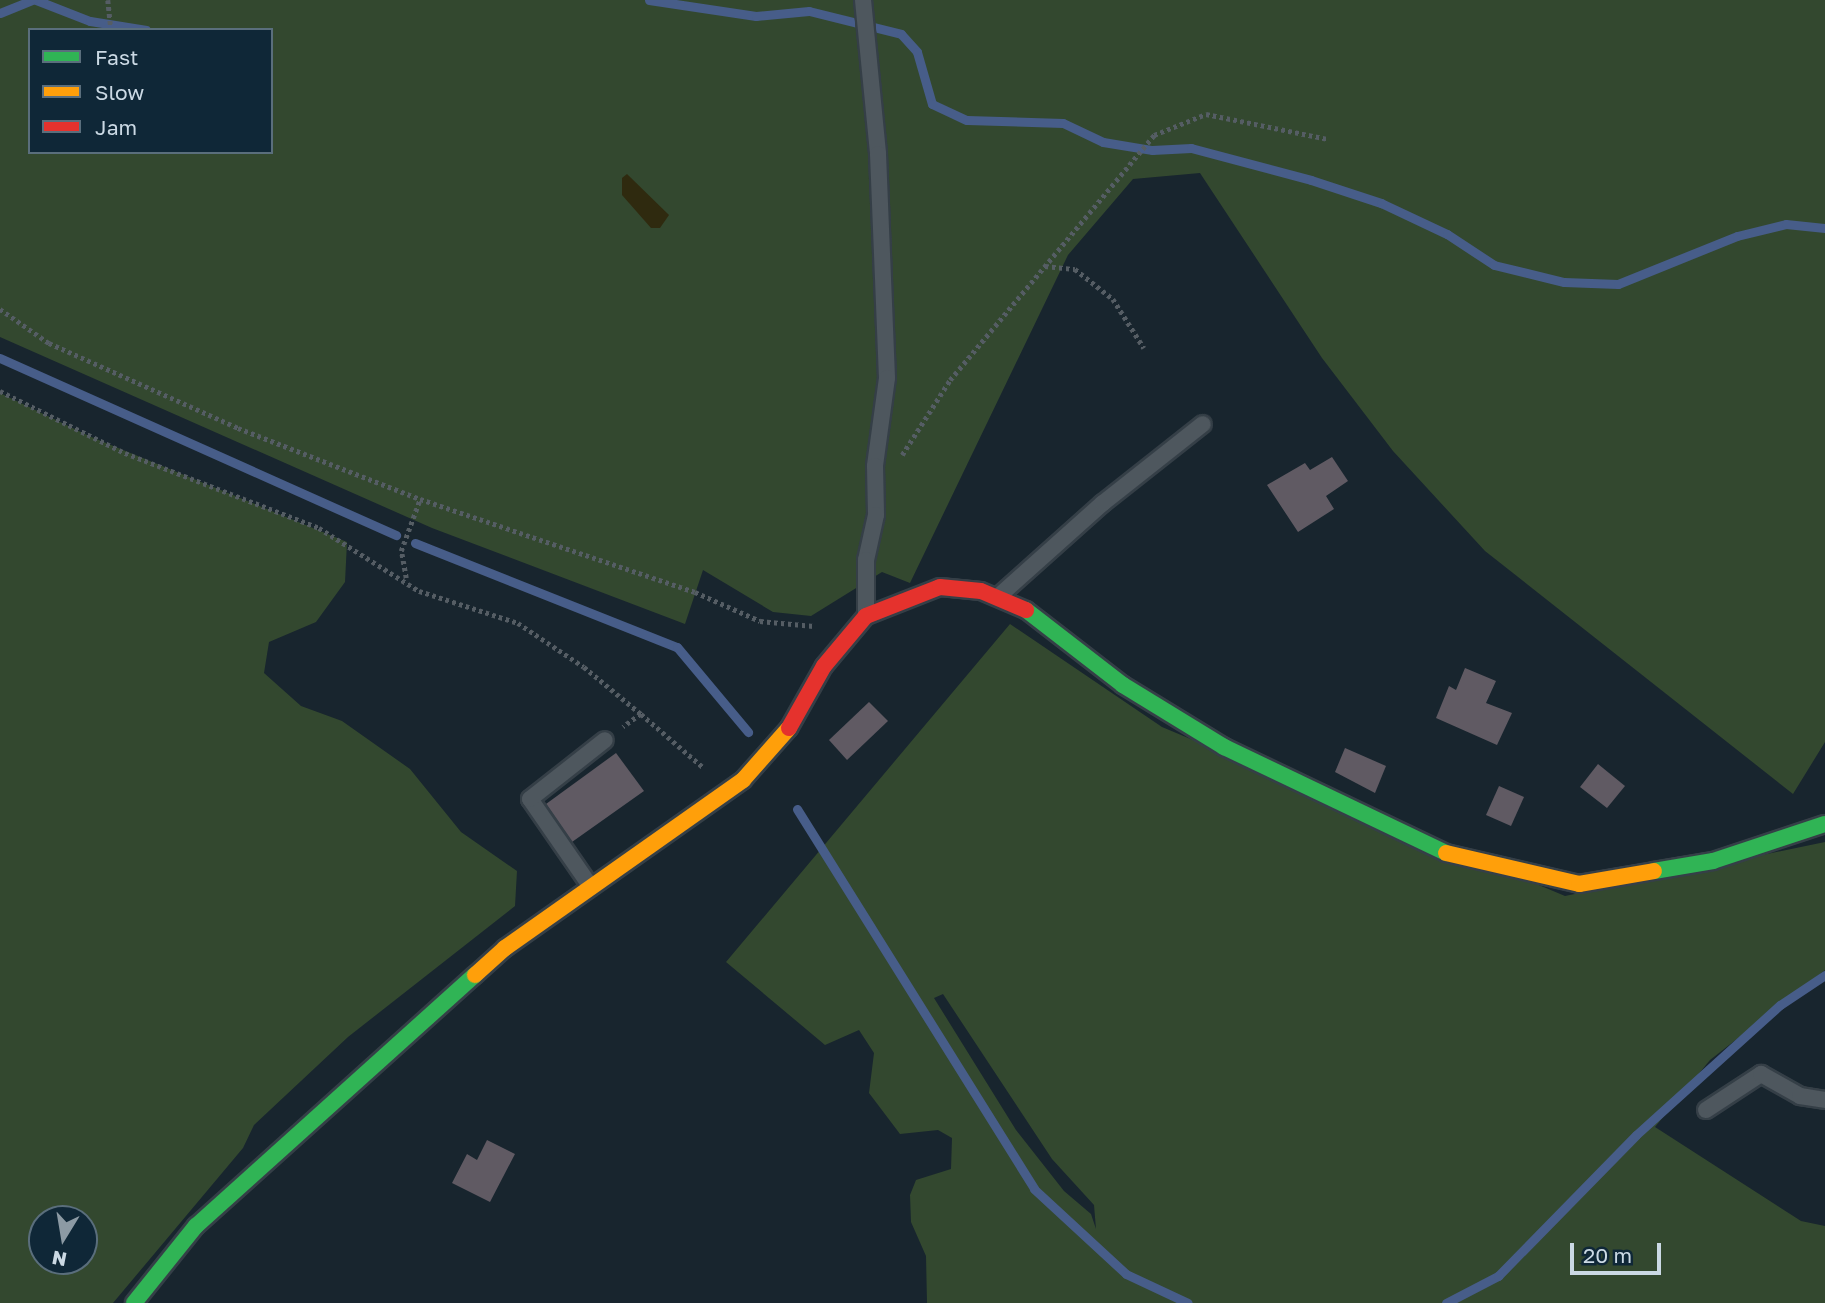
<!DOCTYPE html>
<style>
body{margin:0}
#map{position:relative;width:1825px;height:1303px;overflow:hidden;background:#18252e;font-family:"Golos Text",sans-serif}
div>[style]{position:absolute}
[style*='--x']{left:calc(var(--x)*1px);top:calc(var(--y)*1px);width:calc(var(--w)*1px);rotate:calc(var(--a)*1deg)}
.green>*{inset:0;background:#33482f}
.sand>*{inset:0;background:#2f2a0f}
.stream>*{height:9px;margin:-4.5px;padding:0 4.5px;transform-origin:4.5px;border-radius:4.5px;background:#475d89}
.building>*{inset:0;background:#605a63}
.path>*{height:4.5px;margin-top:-2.25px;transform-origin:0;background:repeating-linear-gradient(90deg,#555d64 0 3.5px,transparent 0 7px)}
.roads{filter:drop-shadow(2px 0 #353f47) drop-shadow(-2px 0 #353f47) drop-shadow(0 2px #353f47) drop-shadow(0 -2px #353f47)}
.lane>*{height:16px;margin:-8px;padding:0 8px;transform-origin:8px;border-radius:8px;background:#4e575e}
.fast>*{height:16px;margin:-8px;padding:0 8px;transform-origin:8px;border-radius:8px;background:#30b455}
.slow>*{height:16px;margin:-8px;padding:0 8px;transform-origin:8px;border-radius:8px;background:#ff9f0a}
.jam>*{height:16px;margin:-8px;padding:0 8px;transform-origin:8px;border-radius:8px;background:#e5322d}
span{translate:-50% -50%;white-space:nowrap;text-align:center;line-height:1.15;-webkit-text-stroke:7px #0f2737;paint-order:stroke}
.legend{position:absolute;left:28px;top:28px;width:245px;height:126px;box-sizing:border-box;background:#0f2737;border:2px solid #5a6e7c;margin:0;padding:9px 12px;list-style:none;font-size:21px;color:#cbd9e4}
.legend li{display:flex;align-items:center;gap:14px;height:35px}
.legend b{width:35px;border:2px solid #5a6e7c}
.north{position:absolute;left:28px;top:1205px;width:70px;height:70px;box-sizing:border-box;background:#0f2737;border:2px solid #5a6e7c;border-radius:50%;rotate:191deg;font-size:19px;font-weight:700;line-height:28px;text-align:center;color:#cbd9e4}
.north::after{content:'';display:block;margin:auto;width:24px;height:32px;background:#8c9aa4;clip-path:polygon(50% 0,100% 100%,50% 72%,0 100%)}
.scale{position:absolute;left:1570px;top:1243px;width:91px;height:32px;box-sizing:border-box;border:4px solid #cbd9e4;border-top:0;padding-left:9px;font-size:21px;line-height:24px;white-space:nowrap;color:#cbd9e4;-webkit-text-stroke:5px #0f2737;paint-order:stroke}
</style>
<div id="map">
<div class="green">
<div style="clip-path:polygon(evenodd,0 0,1825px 0,1825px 742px,1793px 794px,1485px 551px,1393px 451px,1322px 358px,1200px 173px,1133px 179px,1068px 255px,910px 583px,882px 572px,811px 616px,773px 612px,703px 570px,685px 624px,432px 528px,0 337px,0 0,30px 30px,271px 30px,271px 152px,30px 152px,30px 30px)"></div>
<div style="clip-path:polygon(evenodd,0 393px,89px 436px,347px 542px,345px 582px,316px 622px,269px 642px,264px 673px,301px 706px,342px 721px,410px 769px,461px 832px,517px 871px,515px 906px,348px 1037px,254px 1125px,243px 1148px,113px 1303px,0 1303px,0 393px,42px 1219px,84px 1219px,84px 1261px,42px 1261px,42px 1219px)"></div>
<div style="clip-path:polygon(evenodd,1010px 624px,1162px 727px,1565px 896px,1825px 842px,1825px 970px,1710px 1060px,1655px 1127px,1801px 1221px,1825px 1226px,1825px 1303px,927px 1303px,926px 1256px,911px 1222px,910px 1195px,916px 1180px,951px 1169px,952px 1138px,938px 1130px,900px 1134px,869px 1093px,874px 1053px,859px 1030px,825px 1045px,726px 962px,1010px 624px,943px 994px,1052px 1159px,1094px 1205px,1096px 1229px,1091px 1214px,1064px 1191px,1016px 1130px,934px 998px,943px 994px)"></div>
</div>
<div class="sand">
<div style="clip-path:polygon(627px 174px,669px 215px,660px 228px,651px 228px,622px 195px,622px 178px)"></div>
</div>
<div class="stream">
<div style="--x:36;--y:0;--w:58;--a:21.3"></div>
<div style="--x:90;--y:21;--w:57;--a:9.1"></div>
<div style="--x:649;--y:0;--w:108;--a:8.5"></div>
<div style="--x:756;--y:16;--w:53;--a:-5.4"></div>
<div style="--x:809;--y:11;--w:95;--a:14"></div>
<div style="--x:901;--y:34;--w:24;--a:48"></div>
<div style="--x:917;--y:52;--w:54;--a:73.9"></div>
<div style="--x:932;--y:104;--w:38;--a:25"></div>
<div style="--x:967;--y:120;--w:96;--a:1.8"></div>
<div style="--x:1063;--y:123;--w:44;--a:25.4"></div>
<div style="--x:1103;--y:142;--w:50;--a:9.3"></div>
<div style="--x:1152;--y:150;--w:39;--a:-3"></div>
<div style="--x:1191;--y:148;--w:124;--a:14.9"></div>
<div style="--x:1311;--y:180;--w:74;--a:18.2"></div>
<div style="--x:1381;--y:203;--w:73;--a:25.2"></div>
<div style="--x:1447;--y:234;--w:56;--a:33.4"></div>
<div style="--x:1494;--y:265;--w:72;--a:13.7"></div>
<div style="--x:1564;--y:282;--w:54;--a:2.1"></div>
<div style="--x:1618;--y:284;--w:128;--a:-22"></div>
<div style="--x:1737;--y:236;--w:50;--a:-13.8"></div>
<div style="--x:1786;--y:224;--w:39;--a:6"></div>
<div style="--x:0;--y:13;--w:35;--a:-22"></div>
<div style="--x:0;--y:358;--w:434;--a:24.1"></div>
<div style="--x:415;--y:543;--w:282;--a:21.7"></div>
<div style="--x:677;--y:647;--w:111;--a:50.1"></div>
<div style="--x:797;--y:809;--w:448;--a:58"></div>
<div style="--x:1034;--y:1189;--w:125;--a:42.7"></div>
<div style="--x:1126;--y:1274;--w:68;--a:25.1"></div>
<div style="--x:1446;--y:1303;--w:59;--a:-27.4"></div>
<div style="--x:1498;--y:1276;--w:197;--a:-45.6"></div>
<div style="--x:1636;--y:1135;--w:194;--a:-42.1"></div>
<div style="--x:1780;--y:1005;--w:54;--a:-33.7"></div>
</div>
<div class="building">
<div style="clip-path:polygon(1332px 457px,1348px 481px,1326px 496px,1334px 509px,1298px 532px,1267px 485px,1305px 463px,1310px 470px)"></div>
<div style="clip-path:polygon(1465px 668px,1496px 681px,1486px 703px,1512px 713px,1497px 745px,1436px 718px,1449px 686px,1456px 690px)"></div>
<div style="clip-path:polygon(869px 702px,888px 721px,847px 760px,829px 740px)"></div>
<div style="clip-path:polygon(1345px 748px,1386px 766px,1375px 793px,1335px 772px)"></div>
<div style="clip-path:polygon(616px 753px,644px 791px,572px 842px,546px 804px)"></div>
<div style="clip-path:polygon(1598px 764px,1625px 786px,1607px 808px,1580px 787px)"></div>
<div style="clip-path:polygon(1499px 786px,1524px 797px,1511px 826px,1486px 815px)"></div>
<div style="clip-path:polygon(487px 1140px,515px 1154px,490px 1202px,452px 1183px,467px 1154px,477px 1160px)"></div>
</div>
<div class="path">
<div style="--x:108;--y:0;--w:30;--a:84"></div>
<div style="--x:1045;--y:266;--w:30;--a:6"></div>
<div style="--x:1075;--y:269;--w:48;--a:38.3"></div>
<div style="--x:1113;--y:299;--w:58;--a:57.7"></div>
<div style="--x:0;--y:309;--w:60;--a:34.8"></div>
<div style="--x:49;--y:343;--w:207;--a:24.2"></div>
<div style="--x:238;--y:428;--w:195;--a:21.3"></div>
<div style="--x:420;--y:499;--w:290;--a:18.7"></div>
<div style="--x:695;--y:592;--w:71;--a:24"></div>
<div style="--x:760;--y:621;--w:54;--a:5.3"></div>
<div style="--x:0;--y:391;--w:140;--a:26.4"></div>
<div style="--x:125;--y:453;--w:208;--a:21.1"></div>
<div style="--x:319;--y:528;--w:118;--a:32.2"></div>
<div style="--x:419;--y:591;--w:104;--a:17.9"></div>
<div style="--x:518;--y:623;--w:79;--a:33.7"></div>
<div style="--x:584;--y:667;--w:74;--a:39.5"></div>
<div style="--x:641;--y:714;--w:22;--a:144"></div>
<div style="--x:902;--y:455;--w:89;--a:-57.4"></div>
<div style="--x:950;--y:380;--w:319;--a:-50.2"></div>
<div style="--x:1154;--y:135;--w:56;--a:-22"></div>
<div style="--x:1206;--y:114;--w:125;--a:11.6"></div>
<div style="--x:406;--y:578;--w:27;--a:-100"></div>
<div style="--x:401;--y:551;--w:55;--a:-69.9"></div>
<div style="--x:641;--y:714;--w:83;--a:40.6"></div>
</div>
<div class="roads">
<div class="lane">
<div style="--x:863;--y:0;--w:155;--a:84.4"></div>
<div style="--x:878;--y:154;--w:224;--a:87.7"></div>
<div style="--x:887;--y:378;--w:89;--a:97.8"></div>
<div style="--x:875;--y:466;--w:49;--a:88.8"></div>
<div style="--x:876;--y:515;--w:46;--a:102.5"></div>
<div style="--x:866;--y:560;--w:56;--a:90"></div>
<div style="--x:1000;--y:595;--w:138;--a:-41.8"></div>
<div style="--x:1103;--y:503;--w:127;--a:-38.3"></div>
<div style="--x:591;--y:887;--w:107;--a:-124.7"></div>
<div style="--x:530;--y:799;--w:95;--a:-38.2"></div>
<div style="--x:1706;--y:1110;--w:66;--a:-33.2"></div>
<div style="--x:1761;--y:1074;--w:45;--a:29.4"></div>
<div style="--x:1800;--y:1096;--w:25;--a:9"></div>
</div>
<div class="fast">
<div style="--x:1026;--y:610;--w:123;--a:37.7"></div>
<div style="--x:1123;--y:685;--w:119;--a:31.5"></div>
<div style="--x:1224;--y:747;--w:246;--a:25.5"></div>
<div style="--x:1654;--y:871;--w:60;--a:-9.6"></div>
<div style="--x:1713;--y:861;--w:118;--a:-18.3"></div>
<div style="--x:134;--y:1303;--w:99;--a:-51.2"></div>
<div style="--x:196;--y:1226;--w:375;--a:-42"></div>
</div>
<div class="slow">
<div style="--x:1446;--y:853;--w:137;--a:13.1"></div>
<div style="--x:1579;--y:884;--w:76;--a:-9.8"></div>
<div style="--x:475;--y:975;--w:40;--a:-42"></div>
<div style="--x:505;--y:948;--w:291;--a:-35.2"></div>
<div style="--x:743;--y:780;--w:69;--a:-48.5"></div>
</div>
<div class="jam">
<div style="--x:789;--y:728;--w:71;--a:-60.6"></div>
<div style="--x:824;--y:666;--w:65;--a:-50"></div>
<div style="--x:866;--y:616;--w:79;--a:-21.4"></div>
<div style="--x:940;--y:587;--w:41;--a:5.6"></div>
<div style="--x:981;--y:591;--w:49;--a:22.9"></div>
</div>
</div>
<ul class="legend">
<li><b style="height:9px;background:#30b455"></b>Fast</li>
<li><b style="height:9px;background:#ff9f0a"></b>Slow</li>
<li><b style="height:9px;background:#e5322d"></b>Jam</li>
</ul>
<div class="north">N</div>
<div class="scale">20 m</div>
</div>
